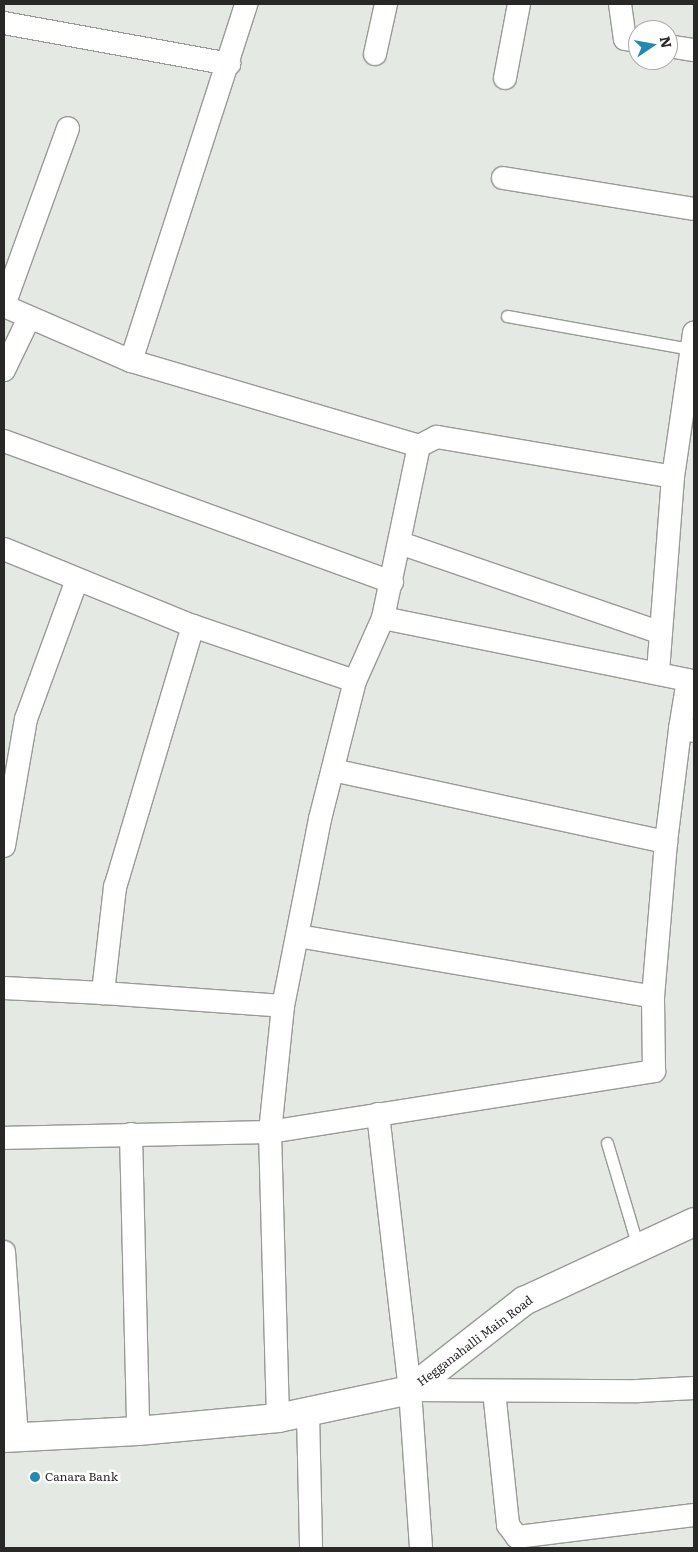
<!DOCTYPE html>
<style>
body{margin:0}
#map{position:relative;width:698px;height:1552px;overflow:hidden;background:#e5e9e3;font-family:Literata,serif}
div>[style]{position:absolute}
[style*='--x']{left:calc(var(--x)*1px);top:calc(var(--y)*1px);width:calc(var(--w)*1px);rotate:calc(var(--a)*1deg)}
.roads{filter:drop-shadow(1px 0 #979b95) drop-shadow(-1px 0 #979b95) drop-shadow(0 1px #979b95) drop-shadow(0 -1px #979b95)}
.lane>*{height:11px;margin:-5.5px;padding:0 5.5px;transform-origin:5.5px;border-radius:5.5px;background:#fff}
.street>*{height:22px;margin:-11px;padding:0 11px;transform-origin:11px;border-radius:11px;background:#fff}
.secondary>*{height:28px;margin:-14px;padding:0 14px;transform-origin:14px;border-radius:14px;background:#fff}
.dots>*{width:14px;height:14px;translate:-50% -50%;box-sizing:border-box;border:2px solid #fff;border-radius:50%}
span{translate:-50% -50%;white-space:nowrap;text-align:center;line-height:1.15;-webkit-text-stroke:5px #fff;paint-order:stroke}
.street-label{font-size:12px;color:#282927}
.poi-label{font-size:12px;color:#282927}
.left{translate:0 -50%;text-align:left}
.frame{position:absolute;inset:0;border:5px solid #282927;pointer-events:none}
.north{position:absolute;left:628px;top:20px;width:50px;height:50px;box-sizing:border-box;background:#fff;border:1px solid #a9a9a9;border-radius:50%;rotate:78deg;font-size:14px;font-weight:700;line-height:20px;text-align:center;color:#282927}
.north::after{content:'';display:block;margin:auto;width:18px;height:22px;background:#2289b1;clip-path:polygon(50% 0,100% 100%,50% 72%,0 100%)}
</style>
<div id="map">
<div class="roads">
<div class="lane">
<div style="--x:507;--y:316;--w:187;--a:10.2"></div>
<div style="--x:607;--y:1143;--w:109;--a:73.4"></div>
</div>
<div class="street">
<div style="--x:620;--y:4;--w:35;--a:82"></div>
<div style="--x:625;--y:39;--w:13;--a:9"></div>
<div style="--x:4;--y:23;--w:229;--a:10.3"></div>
<div style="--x:668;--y:46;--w:26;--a:9"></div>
<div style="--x:375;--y:54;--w:51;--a:-77.6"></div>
<div style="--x:505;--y:78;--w:75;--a:-79.3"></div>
<div style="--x:503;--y:178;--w:193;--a:9.2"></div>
<div style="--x:4;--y:305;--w:188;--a:-70.1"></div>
<div style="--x:4;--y:306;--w:138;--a:23.4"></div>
<div style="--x:131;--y:361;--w:300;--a:16.4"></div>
<div style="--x:419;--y:446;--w:20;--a:-27"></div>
<div style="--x:437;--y:437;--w:239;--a:9.6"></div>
<div style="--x:131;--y:361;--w:375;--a:-72.1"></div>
<div style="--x:4;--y:370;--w:58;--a:-64.3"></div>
<div style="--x:4;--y:441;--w:413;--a:20"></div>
<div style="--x:400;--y:543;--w:276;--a:19"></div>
<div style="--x:4;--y:549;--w:204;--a:22.2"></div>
<div style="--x:193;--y:626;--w:171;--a:18.8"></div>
<div style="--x:383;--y:618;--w:311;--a:11.5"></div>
<div style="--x:688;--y:680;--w:50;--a:99.3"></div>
<div style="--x:680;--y:729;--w:14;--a:8"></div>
<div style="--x:193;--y:626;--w:272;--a:106.6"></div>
<div style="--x:115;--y:887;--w:107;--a:96.5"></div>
<div style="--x:103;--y:993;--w:180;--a:4.1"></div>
<div style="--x:658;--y:672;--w:196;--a:-85.6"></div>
<div style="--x:673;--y:477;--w:146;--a:-81.7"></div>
<div style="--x:333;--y:770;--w:341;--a:12.2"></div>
<div style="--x:4;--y:846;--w:129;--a:-80.2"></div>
<div style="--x:26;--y:719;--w:148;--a:-69.9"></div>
<div style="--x:298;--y:936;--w:360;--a:9.7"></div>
<div style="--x:4;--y:988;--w:99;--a:2.9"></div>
<div style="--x:378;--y:1114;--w:278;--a:83.4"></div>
<div style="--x:410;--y:1390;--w:158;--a:86"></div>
<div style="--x:131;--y:1134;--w:297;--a:88.6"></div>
<div style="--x:4;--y:1138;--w:266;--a:-1.3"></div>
<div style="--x:270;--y:1132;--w:389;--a:-9"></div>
<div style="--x:654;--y:1071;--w:74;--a:-90.8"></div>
<div style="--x:653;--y:997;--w:156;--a:-85.2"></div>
<div style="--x:666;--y:842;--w:114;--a:-82.9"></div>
<div style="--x:4;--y:1252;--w:187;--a:86"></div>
<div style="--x:410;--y:1390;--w:228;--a:0.3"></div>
<div style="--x:638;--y:1391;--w:56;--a:-3.1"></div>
<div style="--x:494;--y:1391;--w:135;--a:84"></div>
<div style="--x:508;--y:1525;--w:15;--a:53"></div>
<div style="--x:517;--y:1537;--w:178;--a:-7.1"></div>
<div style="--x:308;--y:1413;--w:135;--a:88.7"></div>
<div style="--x:278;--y:1418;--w:286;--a:-91.6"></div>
<div style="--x:270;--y:1132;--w:127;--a:-84.1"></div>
<div style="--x:283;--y:1006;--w:191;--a:-78.8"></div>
<div style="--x:320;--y:819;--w:142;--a:-75.8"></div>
<div style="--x:355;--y:681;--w:69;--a:-66"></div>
<div style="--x:383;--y:618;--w:176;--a:-78.2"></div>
</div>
<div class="secondary">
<div style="--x:4;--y:1438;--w:134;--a:-3"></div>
<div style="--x:138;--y:1431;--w:141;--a:-5.3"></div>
<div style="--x:278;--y:1418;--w:135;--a:-12"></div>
<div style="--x:410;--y:1390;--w:145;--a:-38"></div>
<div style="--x:524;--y:1301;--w:187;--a:-24.9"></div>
</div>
</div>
<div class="dots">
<div style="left:35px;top:1477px;background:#2289b1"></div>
</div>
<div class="street-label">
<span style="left:475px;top:1341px;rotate:-37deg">Hegganahalli Main Road</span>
</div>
<div class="poi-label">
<span class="left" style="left:45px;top:1477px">Canara Bank</span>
</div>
<div class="frame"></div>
<div class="north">N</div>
</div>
